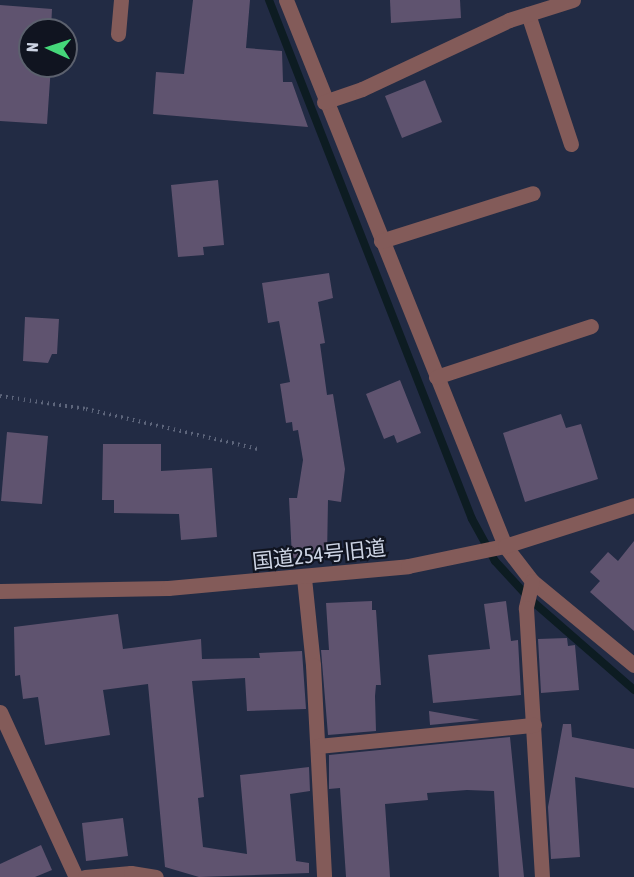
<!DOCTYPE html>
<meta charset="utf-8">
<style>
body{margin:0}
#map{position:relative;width:634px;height:877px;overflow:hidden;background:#222b44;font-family:"Asap Condensed","Noto Sans JP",sans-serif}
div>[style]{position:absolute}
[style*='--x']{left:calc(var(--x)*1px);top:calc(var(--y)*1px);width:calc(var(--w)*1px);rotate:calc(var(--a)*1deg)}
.stream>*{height:8px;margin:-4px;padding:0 4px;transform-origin:4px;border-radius:4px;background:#0d1c22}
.building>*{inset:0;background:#5f536f}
.path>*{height:4px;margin-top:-2px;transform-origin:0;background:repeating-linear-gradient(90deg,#5d657b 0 1.5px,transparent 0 6px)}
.minor>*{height:15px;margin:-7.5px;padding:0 7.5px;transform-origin:7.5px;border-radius:7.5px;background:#835b59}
span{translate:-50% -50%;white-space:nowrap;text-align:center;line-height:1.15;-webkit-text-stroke:4.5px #101420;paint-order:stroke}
.street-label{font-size:21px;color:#cdd4e4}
.north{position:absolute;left:18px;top:18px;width:60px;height:60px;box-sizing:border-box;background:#101420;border:2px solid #5c616e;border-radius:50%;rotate:273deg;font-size:16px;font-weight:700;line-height:24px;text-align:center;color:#cdd4e4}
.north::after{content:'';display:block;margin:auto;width:21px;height:27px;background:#45d77a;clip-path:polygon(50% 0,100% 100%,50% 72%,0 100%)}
</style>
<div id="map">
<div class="stream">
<div style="--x:269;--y:0;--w:557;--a:68.64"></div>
<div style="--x:472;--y:519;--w:48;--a:61.3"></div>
<div style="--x:495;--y:561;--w:53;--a:47.3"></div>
<div style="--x:531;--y:600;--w:137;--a:41.1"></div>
</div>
<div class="building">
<div style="clip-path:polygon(193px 0,250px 0,246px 48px,282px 51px,283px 82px,292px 82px,308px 127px,153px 114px,156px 72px,184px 74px)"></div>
<div style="clip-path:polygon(390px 0,460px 0,461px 18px,391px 23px)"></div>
<div style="clip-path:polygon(0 5px,52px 9px,51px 30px,30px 30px,30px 66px,51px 66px,47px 124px,0 121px)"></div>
<div style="clip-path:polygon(425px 80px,442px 122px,402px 138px,385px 96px)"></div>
<div style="clip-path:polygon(218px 180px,224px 245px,203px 247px,204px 255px,178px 257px,171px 185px)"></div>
<div style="clip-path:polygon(329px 273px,333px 298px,318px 302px,325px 343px,320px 344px,327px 395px,333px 394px,345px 469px,341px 502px,328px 500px,327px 557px,292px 558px,289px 498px,297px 498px,303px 460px,298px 430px,293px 431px,292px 422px,286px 423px,280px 384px,290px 382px,279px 321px,268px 323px,262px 283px)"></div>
<div style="clip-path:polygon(25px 317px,59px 319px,57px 354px,52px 354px,48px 363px,23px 361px)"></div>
<div style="clip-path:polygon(400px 380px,421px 433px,397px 443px,394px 435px,384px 439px,366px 394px)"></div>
<div style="clip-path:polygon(561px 414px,566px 428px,581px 424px,598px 479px,525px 502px,503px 433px)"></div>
<div style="clip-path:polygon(7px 432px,48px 436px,42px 504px,1px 501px)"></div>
<div style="clip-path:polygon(103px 444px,161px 444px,161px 471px,212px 468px,217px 537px,181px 540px,179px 514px,114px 513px,114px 500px,102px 500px)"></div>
<div style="clip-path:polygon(634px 541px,634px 631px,590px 592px,600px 581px,590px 572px,608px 552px,618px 561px)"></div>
<div style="clip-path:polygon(372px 601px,372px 610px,376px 610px,381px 685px,376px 685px,375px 696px,376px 731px,328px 735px,321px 650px,329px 650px,326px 603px)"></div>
<div style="clip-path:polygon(506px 601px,511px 641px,518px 640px,521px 695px,433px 703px,428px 655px,490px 649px,484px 604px)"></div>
<div style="clip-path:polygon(118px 614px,123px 649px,201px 639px,202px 659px,260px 658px,259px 653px,302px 651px,306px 709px,247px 711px,245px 678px,192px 681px,204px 797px,198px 798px,203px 847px,247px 854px,240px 775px,309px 767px,310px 791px,290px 794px,296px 861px,309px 863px,309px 873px,199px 877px,165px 867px,148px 684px,103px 690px,110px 735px,45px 745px,38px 697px,23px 699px,20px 675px,15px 676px,14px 627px)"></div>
<div style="clip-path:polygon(567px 638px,568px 646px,575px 645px,579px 690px,541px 693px,538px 639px)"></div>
<div style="clip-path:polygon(429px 711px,480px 720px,430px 725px)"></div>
<div style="clip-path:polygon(563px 724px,571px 724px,572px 737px,634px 749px,634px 788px,575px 777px,580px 857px,551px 859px,548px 807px)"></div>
<div style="clip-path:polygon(510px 737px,524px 877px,499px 877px,494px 791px,467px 790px,427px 793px,428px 800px,385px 804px,390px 877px,346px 877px,340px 788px,329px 789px,329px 755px)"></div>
<div style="clip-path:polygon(123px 818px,128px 856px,86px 861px,82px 823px)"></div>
<div style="clip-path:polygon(41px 845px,52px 870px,35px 877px,0 877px,0 864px)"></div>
</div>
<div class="path">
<div style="--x:0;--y:396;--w:87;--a:8.6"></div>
<div style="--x:86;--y:409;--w:177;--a:13.1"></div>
</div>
<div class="minor">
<div style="--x:286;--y:0;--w:588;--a:68.14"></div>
<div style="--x:505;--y:546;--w:44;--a:52.4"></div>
<div style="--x:532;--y:581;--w:132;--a:39.5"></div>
<div style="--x:528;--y:14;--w:137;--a:71.7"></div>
<div style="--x:118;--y:34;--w:34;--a:-85"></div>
<div style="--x:324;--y:102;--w:40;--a:-18.9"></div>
<div style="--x:362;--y:89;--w:162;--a:-25.1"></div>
<div style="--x:509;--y:20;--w:67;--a:-17.4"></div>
<div style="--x:381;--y:241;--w:159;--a:-17.5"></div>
<div style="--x:436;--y:377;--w:163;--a:-18.2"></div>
<div style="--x:304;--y:578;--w:87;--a:84.1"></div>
<div style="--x:313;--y:665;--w:212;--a:87"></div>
<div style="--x:532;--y:581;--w:28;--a:103"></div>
<div style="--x:526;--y:608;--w:269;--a:86.6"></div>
<div style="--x:0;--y:591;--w:168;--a:-1"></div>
<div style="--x:168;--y:588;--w:241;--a:-5.2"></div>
<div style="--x:408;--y:566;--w:99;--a:-11.7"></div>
<div style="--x:505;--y:546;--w:135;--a:-17.6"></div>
<div style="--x:0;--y:712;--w:182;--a:65.3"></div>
<div style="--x:318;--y:746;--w:217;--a:-5.6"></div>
<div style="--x:85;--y:877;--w:46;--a:-5"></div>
<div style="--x:131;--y:873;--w:25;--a:9"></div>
</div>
<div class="street-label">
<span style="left:319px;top:554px;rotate:-6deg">国道254号旧道</span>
</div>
<div class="north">N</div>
</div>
